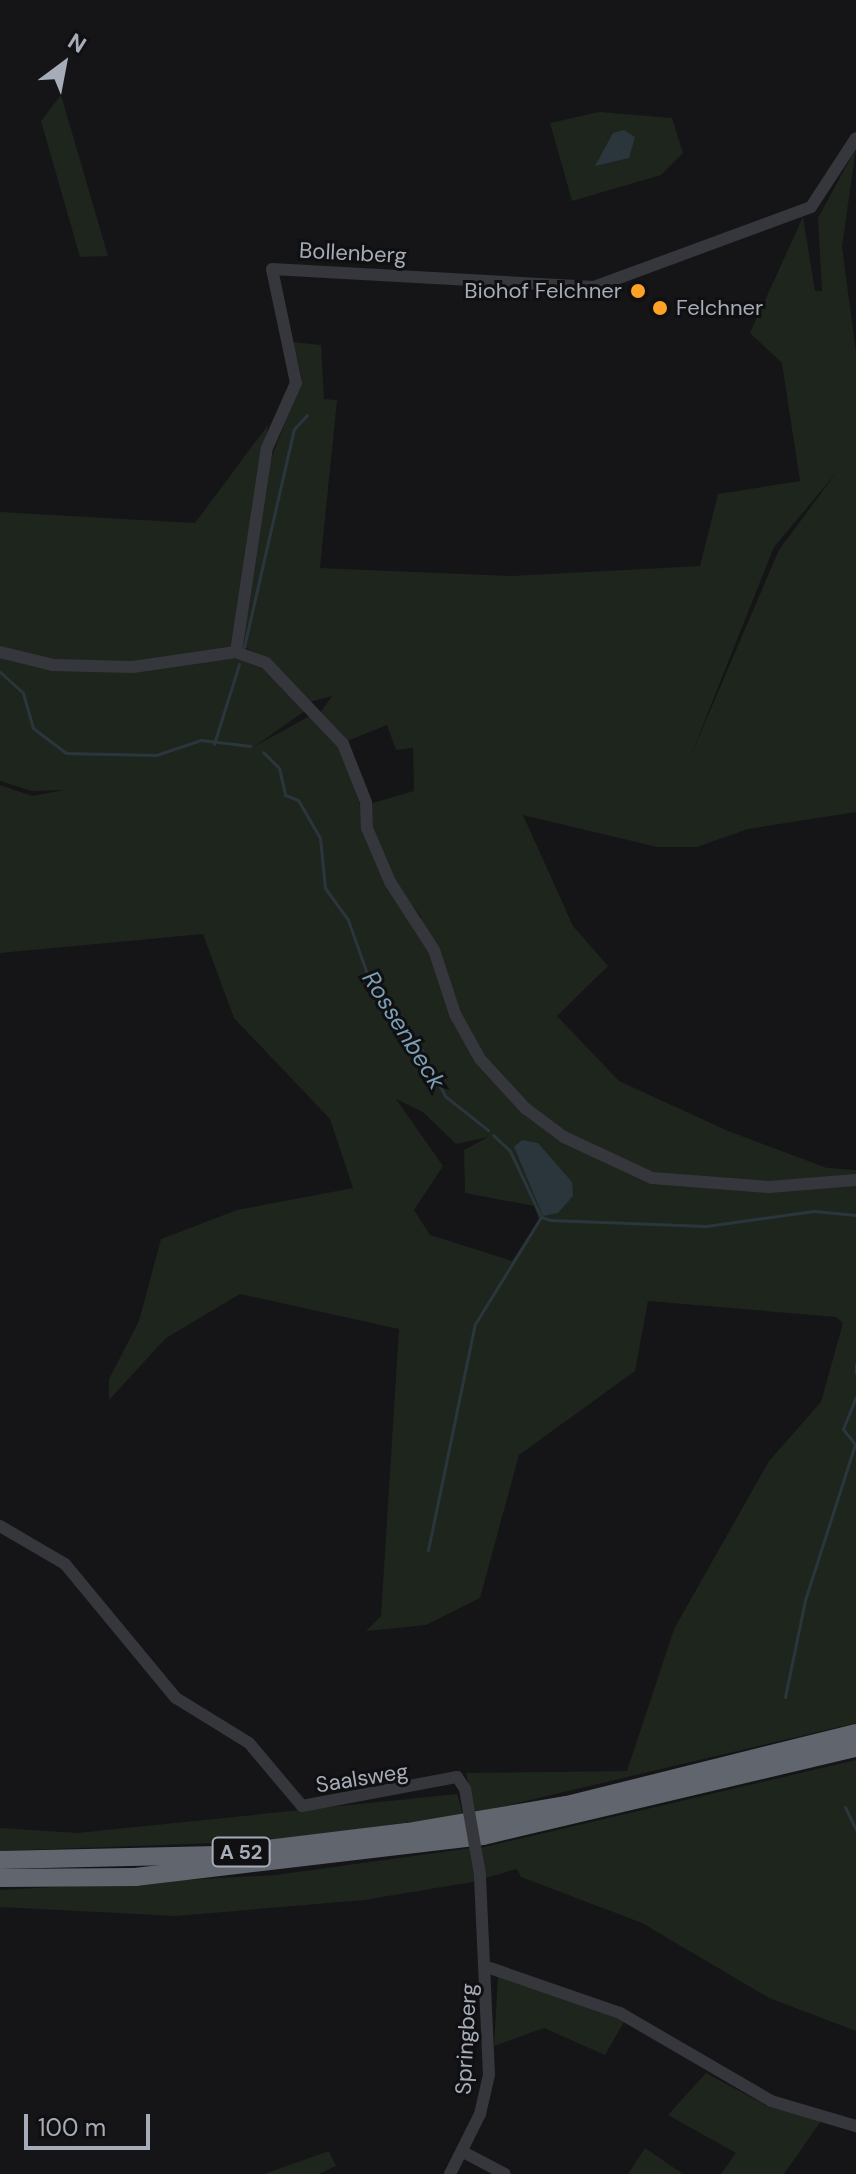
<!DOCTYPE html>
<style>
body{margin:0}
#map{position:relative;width:856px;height:2174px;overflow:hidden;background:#151517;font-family:"DM Sans",sans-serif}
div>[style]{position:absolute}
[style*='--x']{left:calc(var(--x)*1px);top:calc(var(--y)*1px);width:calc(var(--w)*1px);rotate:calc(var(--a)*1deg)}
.green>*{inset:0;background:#1d251d}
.water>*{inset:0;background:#2a363c}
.stream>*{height:3px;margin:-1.5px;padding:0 1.5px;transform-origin:1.5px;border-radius:1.5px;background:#2a363c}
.minor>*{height:12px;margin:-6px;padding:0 6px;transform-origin:6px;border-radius:6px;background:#36373c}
.highway>*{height:18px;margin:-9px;padding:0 9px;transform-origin:9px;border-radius:9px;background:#61666e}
.minor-bridge>*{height:12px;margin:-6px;padding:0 6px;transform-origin:6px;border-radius:6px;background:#36373c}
.dots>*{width:22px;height:22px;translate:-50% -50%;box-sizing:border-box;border:4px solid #101012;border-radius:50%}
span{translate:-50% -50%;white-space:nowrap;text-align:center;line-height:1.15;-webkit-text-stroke:6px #101012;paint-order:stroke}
.shield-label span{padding:2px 6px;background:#101012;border:2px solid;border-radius:6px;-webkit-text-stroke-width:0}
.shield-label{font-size:20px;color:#a6adb8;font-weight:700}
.street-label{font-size:22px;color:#a6adb8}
.poi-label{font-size:22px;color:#a6adb8}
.right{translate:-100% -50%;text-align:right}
.left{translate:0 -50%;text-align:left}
.water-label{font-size:24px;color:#7b9fb5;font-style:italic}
.north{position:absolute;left:24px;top:24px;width:80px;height:80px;-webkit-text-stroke:6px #101012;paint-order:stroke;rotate:32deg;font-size:22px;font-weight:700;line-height:32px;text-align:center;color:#a6adb8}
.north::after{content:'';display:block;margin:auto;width:28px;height:36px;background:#a6adb8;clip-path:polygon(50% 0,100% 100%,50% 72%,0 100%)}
.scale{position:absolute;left:24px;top:2114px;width:126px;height:36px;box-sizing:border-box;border:4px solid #a6adb8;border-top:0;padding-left:10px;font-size:24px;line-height:28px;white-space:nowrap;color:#a6adb8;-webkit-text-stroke:6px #101012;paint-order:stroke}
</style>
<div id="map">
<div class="green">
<div style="clip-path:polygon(61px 95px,108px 256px,80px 257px,41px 121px)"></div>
<div style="clip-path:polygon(599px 112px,672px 118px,683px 153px,661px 175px,572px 201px,550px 123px)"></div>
<div style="clip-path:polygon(evenodd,856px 148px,842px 247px,856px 352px,856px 812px,748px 829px,697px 847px,657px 847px,523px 815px,573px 926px,608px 966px,557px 1016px,619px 1081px,728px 1131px,827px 1168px,856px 1170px,856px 1177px,769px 1183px,699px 1177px,701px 1184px,768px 1191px,856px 1183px,856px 1723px,475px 1813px,466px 1773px,627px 1771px,674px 1629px,769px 1461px,821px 1402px,843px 1323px,836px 1317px,648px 1301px,635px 1371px,519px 1455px,480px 1598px,426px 1625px,366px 1631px,381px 1616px,399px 1329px,240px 1294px,166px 1338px,109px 1400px,109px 1379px,139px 1321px,161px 1239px,237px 1210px,353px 1188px,330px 1119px,234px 1018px,203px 934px,0 953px,0 785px,32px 796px,64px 790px,32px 791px,0 781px,0 656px,33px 664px,34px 657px,0 647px,0 512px,195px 523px,268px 425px,230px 657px,266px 666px,306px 710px,255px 746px,310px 716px,339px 745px,388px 884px,417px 922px,422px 918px,394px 881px,370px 826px,369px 804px,414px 791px,413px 748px,396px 750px,387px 725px,345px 742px,319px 715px,332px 696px,309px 702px,270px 660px,242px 646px,267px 469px,302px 379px,293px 342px,321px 345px,324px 399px,337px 400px,320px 568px,512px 576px,700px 566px,718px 494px,800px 481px,782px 363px,750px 333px,803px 217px,815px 291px,822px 291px,818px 218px,856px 148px,836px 473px,779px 550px,691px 755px,774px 547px,836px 473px,856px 148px,396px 1099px,423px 1112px,456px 1144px,488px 1137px,464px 1150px,465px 1193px,534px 1206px,539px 1220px,512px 1261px,430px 1235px,414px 1210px,443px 1166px,396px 1099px)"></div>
<div style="clip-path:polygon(856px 1760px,856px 2031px,769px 1998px,642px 1923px,521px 1877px,517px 1869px,486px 1878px,480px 1848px)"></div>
<div style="clip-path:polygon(457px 1794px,463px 1815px,272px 1841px,0 1851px,0 1828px,77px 1833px)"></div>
<div style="clip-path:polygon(471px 1848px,478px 1881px,364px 1900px,176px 1916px,0 1907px,0 1890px,276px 1875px)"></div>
<div style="clip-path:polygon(498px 1975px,625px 2020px,605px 2055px,544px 2028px,494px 2046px)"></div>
<div style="clip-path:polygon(706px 2073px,769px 2107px,821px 2121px,784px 2174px,721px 2174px,736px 2153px,668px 2115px)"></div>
<div style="clip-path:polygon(645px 2148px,683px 2174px,628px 2174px)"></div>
<div style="clip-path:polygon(329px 2151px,336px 2166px,319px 2174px,264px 2174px)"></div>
</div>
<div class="water">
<div style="clip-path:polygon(624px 130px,635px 137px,629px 158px,595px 166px,613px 133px)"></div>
<div style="clip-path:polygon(522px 1140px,538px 1143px,572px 1182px,573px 1196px,558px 1213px,543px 1216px,514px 1147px)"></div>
</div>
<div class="stream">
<div style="--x:244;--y:647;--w:224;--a:-77.1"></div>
<div style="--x:294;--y:429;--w:19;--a:-47"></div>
<div style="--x:0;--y:672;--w:31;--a:42"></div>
<div style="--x:23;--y:693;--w:36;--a:74"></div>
<div style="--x:33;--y:728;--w:41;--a:37.1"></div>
<div style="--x:66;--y:753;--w:90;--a:1.3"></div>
<div style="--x:156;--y:755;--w:47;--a:-18.4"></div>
<div style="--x:201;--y:740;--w:50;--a:6.8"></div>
<div style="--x:214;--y:744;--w:84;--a:-72.6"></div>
<div style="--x:263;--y:752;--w:23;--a:45"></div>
<div style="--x:279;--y:768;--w:28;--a:77"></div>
<div style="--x:285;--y:795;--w:14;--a:21"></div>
<div style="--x:298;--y:800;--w:44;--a:59.9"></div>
<div style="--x:320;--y:838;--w:50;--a:84.3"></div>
<div style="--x:325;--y:888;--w:39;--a:54"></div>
<div style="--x:348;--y:920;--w:69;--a:70.5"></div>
<div style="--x:371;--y:985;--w:81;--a:52"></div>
<div style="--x:421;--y:1049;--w:53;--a:62.9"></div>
<div style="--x:445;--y:1096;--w:55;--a:38.3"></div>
<div style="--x:493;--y:1135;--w:23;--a:43"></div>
<div style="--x:510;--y:1151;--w:73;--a:64.8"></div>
<div style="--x:541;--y:1217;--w:9;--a:18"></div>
<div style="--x:550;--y:1220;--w:156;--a:2.2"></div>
<div style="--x:706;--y:1226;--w:109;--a:-7.9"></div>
<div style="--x:814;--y:1211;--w:42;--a:5.4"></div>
<div style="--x:856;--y:1364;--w:9;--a:90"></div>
<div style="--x:428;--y:1550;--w:231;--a:-78.3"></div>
<div style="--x:475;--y:1324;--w:126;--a:-58.3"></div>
<div style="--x:785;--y:1697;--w:99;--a:-78.3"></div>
<div style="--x:805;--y:1600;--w:164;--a:-72.2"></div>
<div style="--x:855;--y:1444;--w:19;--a:-129"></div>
<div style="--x:843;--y:1429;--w:35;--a:-68"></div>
<div style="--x:845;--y:1807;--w:25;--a:64"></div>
</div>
<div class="minor">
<div style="--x:0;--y:652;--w:55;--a:13.8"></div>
<div style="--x:53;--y:665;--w:80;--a:1.4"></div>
<div style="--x:133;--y:667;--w:104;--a:-8.3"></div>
<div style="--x:236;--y:652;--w:32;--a:20"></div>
<div style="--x:266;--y:663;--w:112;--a:46.5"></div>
<div style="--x:343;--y:744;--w:62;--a:68.4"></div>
<div style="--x:366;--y:802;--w:26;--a:88"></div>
<div style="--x:367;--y:828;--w:59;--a:66.9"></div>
<div style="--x:390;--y:882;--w:81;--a:57.1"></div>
<div style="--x:434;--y:950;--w:67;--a:71.8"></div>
<div style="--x:455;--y:1014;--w:51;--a:60.9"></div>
<div style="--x:480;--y:1059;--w:67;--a:47.4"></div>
<div style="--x:525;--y:1108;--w:49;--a:36.6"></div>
<div style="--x:564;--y:1137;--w:97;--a:25"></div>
<div style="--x:652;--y:1178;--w:117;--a:4.4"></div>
<div style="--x:769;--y:1187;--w:87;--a:-4.6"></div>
<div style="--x:236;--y:652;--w:206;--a:-81.4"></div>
<div style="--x:267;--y:448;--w:71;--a:-66"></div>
<div style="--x:296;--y:383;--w:116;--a:-101.9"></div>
<div style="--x:272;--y:269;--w:323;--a:3.2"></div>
<div style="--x:594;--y:287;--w:231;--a:-20.2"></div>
<div style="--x:811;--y:207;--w:82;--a:-56.9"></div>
<div style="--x:0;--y:1526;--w:75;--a:30.3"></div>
<div style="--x:65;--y:1564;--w:174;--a:50.4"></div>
<div style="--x:176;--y:1698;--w:86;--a:31.7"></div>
<div style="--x:249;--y:1743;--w:82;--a:49.9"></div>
<div style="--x:302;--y:1806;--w:158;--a:-10.6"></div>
<div style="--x:457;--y:1777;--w:14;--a:56"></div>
<div style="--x:490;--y:1968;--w:138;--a:19.1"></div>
<div style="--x:620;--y:2013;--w:175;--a:30.2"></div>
<div style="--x:771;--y:2101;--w:89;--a:16.4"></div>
<div style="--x:463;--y:2152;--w:47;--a:27.6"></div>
<div style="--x:450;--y:2174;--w:67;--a:-63.4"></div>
<div style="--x:480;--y:2114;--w:40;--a:-77"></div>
<div style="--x:489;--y:2075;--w:201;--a:-92.6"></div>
</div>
<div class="highway">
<div style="--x:0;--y:1860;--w:217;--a:-1.3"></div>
<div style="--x:217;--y:1855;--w:191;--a:-6.9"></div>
<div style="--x:407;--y:1832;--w:162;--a:-9.6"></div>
<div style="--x:567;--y:1805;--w:298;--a:-14"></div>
<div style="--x:0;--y:1878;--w:135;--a:-0.4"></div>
<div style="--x:135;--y:1877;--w:350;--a:-6.7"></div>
<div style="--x:483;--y:1836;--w:383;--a:-13.3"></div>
</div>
<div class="minor-bridge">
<div style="--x:465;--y:1789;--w:86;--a:80"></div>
</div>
<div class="dots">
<div style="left:638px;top:291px;background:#fda227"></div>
<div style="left:660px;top:308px;background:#fda227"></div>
</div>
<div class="shield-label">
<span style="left:241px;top:1852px">A 52</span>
</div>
<div class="street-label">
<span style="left:353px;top:253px;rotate:3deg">Bollenberg</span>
<span style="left:362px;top:1778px;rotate:-9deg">Saalsweg</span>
<span style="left:466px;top:2039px;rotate:-87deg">Springberg</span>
</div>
<div class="poi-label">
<span class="right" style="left:622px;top:291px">Biohof Felchner</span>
<span class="left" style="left:676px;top:308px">Felchner</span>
</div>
<div class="water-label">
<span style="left:404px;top:1030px;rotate:58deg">Rossenbeck</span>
</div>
<div class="north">N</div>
<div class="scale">100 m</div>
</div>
